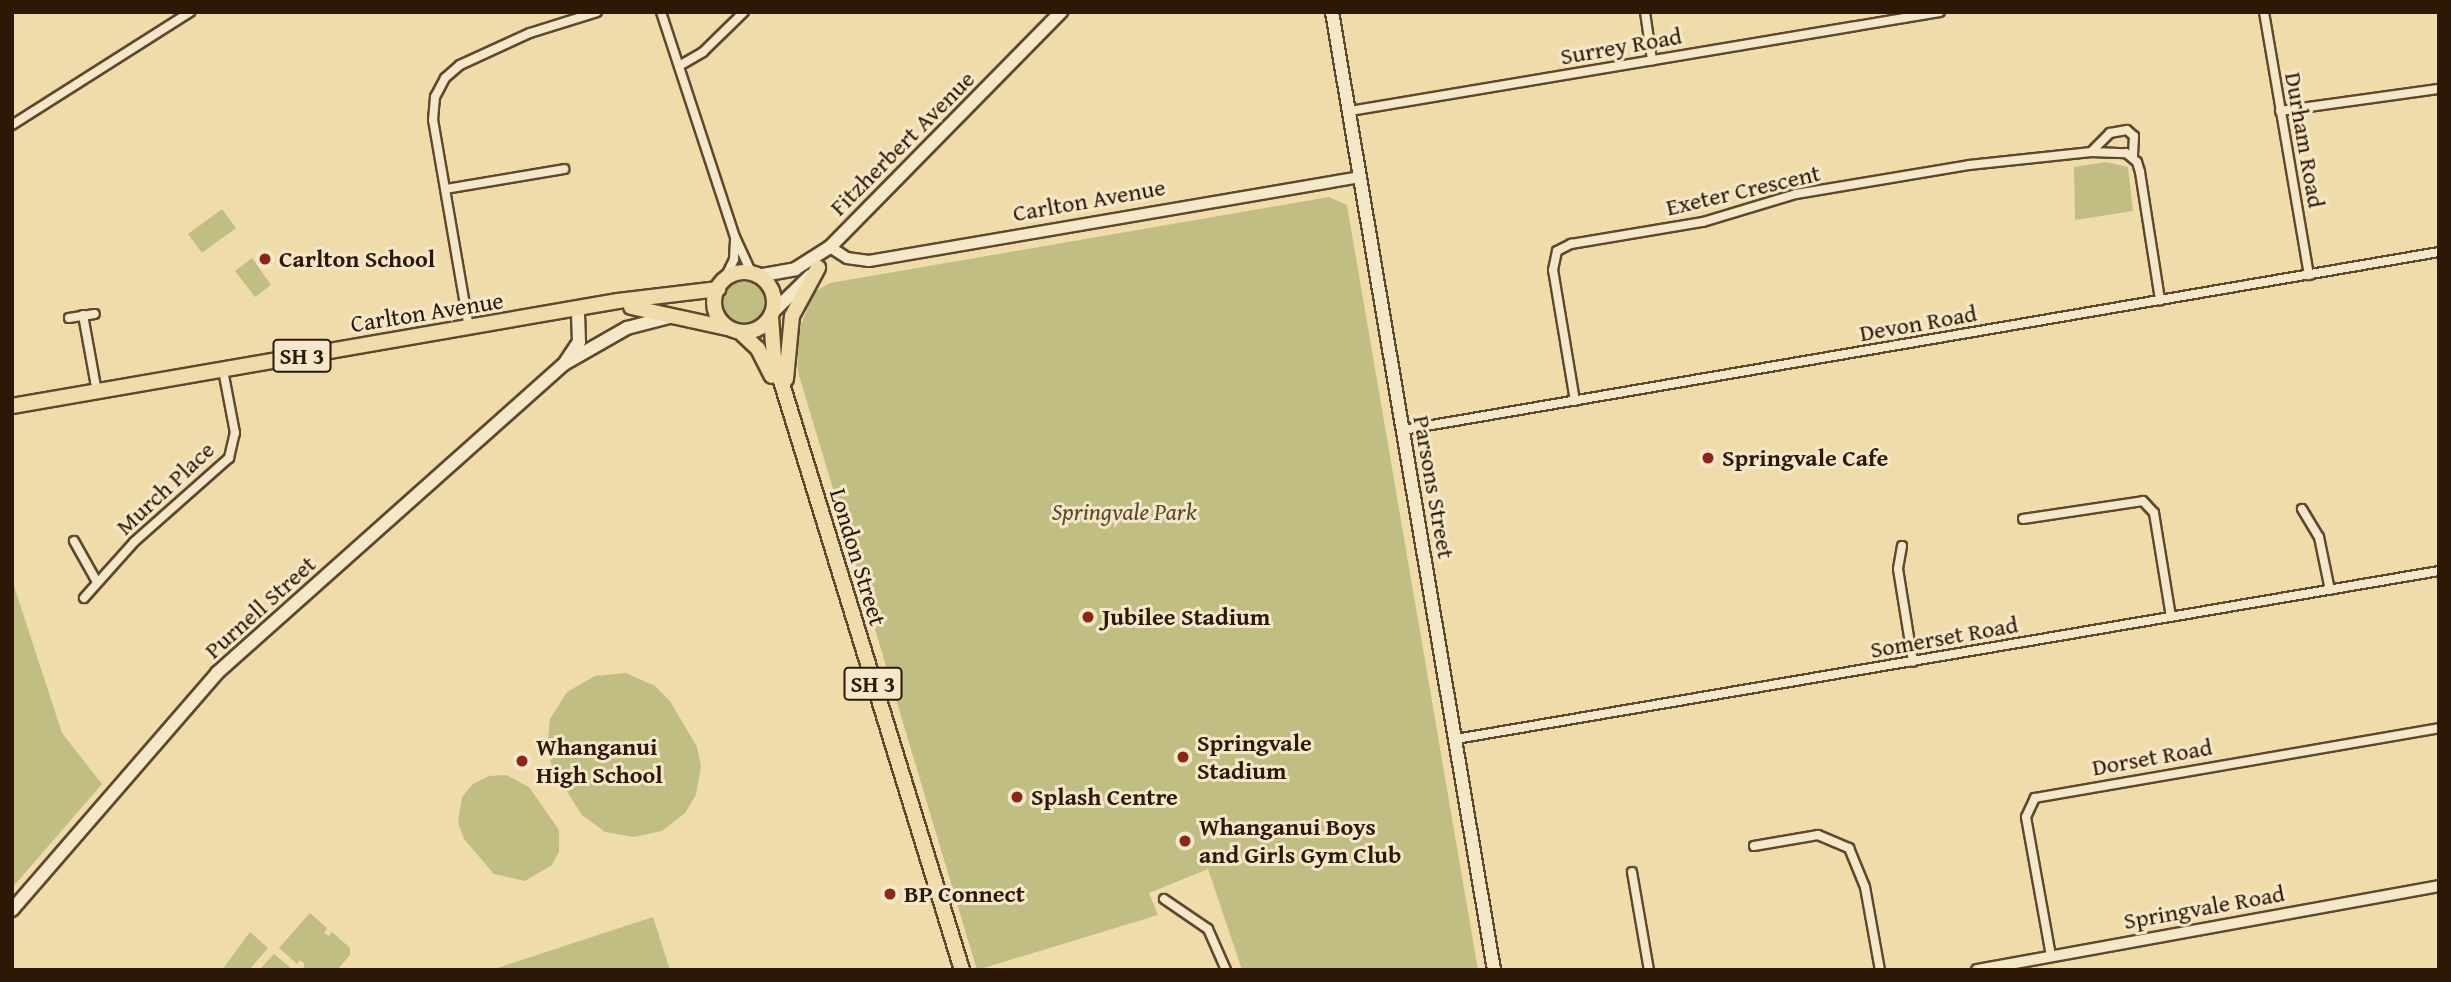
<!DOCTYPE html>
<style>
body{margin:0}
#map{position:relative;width:2451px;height:982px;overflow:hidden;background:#f0dcaa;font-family:"Gentium Book Plus",serif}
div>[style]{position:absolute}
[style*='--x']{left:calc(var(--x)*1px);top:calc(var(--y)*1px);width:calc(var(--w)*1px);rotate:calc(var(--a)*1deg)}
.green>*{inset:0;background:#c1be84}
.round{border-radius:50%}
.roads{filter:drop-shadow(2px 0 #5e482e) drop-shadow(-2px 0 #5e482e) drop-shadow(0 2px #5e482e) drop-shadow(0 -2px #5e482e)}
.minor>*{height:8px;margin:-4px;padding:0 4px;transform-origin:4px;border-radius:4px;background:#f5e8c8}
.tertiary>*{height:10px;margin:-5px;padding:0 5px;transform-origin:5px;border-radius:5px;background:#f5e8c8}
.secondary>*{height:12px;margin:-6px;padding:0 6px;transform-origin:6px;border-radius:6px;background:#f5e8c8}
.trunk>*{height:14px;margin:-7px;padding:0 7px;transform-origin:7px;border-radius:7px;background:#f0dcaa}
.trunk>.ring{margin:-7px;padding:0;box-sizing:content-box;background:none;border:14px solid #f0dcaa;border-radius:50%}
.dots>*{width:19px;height:19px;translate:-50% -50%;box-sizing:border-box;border:4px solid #f5e8c8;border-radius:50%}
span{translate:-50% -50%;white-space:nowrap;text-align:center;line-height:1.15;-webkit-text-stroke:6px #f5e8c8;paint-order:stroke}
.shield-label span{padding:2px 5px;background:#f5e8c8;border:2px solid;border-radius:5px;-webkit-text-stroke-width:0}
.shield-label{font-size:23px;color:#2d1705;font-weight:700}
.street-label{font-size:24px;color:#2d1705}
.poi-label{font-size:24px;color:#2d1705;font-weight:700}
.left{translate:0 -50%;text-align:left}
.park-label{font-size:24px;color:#59492b;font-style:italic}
.frame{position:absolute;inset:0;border:14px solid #2d1705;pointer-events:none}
</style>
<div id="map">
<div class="green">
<div style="clip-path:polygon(2106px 162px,2128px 167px,2133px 211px,2075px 220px,2074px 167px)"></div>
<div style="clip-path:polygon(1329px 197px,1347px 205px,1478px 970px,1242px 970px,1208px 869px,1149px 893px,1158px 915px,977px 970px,798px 372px,797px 335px,814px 292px,830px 283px)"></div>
<div style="clip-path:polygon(222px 209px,236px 228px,202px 253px,188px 234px)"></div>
<div style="clip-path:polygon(252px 258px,271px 285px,255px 297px,235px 271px)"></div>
<div class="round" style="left:722px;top:279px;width:46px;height:46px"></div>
<div style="clip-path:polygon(12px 580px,62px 733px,102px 784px,12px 888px)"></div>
<div style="clip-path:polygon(626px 673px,655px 686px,670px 701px,697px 747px,701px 766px,696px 795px,685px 813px,662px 831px,634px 837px,605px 832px,582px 815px,553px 770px,547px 750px,550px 719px,567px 692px,595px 676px)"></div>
<div style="clip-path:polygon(506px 775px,529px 787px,559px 830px,559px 852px,552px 865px,525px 881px,494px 874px,464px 839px,458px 822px,462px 797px,473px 784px,489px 776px)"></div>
<div style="clip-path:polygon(310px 913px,327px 928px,324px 933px,329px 936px,332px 932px,350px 948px,350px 955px,337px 970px,304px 970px,304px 963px,300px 960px,297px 964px,279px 948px)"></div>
<div style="clip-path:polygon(653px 917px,670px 970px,491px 970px)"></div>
<div style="clip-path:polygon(250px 932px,268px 948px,249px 970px,222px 970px)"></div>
<div style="clip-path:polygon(274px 954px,292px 969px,292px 970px,259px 970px)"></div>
</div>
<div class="roads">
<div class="minor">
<div style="--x:661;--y:12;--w:237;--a:71.8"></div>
<div style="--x:735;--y:237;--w:41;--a:65.3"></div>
<div style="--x:1645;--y:12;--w:49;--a:81.7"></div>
<div style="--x:2264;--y:12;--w:267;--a:80.3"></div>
<div style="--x:679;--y:66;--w:28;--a:-30"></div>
<div style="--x:703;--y:52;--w:57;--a:-44.3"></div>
<div style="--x:1350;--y:111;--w:598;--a:-9.53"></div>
<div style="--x:2280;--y:111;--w:161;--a:-7.9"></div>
<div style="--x:12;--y:125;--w:211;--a:-32.4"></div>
<div style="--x:2091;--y:152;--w:27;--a:-45"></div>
<div style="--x:2110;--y:133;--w:17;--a:-10"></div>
<div style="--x:2127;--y:130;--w:9;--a:41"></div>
<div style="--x:2134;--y:136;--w:21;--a:93"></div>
<div style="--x:446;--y:189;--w:120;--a:-9.6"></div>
<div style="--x:723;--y:282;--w:25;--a:-64"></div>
<div style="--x:734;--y:259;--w:19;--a:-87"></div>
<div style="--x:83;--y:315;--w:78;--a:79.7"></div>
<div style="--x:69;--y:318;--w:26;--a:-9"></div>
<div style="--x:469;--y:328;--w:211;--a:-99.8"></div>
<div style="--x:433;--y:120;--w:23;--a:-85"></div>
<div style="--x:435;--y:97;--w:21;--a:-62"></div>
<div style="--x:445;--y:78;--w:20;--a:-41"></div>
<div style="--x:460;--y:65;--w:77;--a:-24.6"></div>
<div style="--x:530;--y:33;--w:70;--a:-17.4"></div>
<div style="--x:1575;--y:401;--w:133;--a:-99.5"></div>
<div style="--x:1553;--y:270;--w:19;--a:-78"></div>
<div style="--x:1557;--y:251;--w:16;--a:-27"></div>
<div style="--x:1571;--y:244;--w:134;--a:-9.5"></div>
<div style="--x:1703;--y:222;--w:97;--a:-16.8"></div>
<div style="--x:1796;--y:194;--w:175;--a:-9.5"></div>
<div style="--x:1969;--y:165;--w:123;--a:-6.1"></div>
<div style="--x:2091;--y:152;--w:35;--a:2"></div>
<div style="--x:2126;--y:153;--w:14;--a:39"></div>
<div style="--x:2137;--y:162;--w:10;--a:73"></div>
<div style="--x:2140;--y:172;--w:130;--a:81.1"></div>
<div style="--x:1403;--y:430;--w:1051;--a:-9.75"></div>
<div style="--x:2302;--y:509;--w:33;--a:59"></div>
<div style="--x:2319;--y:537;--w:54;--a:78.3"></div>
<div style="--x:2023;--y:519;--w:121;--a:-8.5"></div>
<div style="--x:2143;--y:501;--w:16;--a:47"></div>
<div style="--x:2154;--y:513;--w:105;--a:80.7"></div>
<div style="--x:74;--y:541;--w:47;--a:60.7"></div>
<div style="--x:1902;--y:546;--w:23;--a:100"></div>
<div style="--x:1898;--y:569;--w:94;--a:80.8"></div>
<div style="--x:84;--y:598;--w:75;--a:-48.2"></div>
<div style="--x:134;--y:542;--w:127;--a:-41.5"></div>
<div style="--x:229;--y:458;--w:26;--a:-77"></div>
<div style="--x:235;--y:433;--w:64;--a:-100.8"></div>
<div style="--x:1456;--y:739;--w:997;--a:-9.7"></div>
<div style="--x:1754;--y:846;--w:65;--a:-9.8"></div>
<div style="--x:1818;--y:835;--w:34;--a:23"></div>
<div style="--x:1849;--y:848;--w:42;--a:67.7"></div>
<div style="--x:1865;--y:887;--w:84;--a:79.8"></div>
<div style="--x:1632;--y:872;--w:99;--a:80.2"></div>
<div style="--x:1164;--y:899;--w:53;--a:34.3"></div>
<div style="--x:1208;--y:929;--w:45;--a:66.3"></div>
<div style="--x:2051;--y:956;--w:141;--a:-100.2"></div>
<div style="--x:2026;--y:817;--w:21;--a:-65"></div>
<div style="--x:2035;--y:798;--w:410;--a:-9.8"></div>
</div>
<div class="tertiary">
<div style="--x:830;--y:247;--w:20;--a:33"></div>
<div style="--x:847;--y:258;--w:22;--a:8"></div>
<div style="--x:869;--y:261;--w:498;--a:-9.7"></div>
<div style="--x:1977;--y:970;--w:470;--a:-10.3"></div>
</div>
<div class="secondary">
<div style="--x:1332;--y:12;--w:972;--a:80.4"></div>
<div style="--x:757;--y:276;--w:39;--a:-10"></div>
<div style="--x:795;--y:269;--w:41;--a:-32.2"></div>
<div style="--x:830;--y:247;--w:330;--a:-45.5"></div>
<div style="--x:775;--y:310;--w:49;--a:-44.2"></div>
<div style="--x:566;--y:361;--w:23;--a:-56"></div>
<div style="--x:579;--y:342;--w:32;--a:-92"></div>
<div style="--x:12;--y:910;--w:313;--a:-49.1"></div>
<div style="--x:217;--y:673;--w:465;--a:-41.7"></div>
<div style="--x:564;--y:364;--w:73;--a:-29.7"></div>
<div style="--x:627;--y:328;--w:43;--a:-14.7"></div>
</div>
<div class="trunk">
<div class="ring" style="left:714px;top:272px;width:46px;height:46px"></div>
<div style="--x:631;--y:307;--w:98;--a:12.3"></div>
<div style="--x:771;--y:317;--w:41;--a:85.8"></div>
<div style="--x:774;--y:358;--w:640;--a:72.92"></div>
<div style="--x:740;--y:332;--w:25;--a:43"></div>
<div style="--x:758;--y:349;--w:30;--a:63"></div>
<div style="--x:786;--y:379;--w:63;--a:-84.6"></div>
<div style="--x:792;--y:316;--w:55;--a:-61.6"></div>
<div style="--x:12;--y:406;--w:615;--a:-9.83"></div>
<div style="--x:618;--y:301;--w:101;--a:-6.8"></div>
</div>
</div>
<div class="dots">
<div style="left:265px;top:259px;background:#8f2418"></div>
<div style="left:1708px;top:458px;background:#8f2418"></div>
<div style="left:1088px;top:617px;background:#8f2418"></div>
<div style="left:1183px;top:757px;background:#8f2418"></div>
<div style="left:522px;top:761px;background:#8f2418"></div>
<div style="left:1017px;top:797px;background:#8f2418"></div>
<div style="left:1185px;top:841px;background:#8f2418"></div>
<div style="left:890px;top:894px;background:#8f2418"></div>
</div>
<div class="shield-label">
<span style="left:302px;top:356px">SH 3</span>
<span style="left:873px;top:684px">SH 3</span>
</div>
<div class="street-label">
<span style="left:1621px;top:46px;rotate:-10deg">Surrey Road</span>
<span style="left:2305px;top:140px;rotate:80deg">Durham Road</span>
<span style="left:902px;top:143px;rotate:-45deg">Fitzherbert Avenue</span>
<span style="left:1743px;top:190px;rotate:-13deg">Exeter Crescent</span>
<span style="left:1089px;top:200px;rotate:-10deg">Carlton Avenue</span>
<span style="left:427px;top:312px;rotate:-9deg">Carlton Avenue</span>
<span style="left:1918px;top:323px;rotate:-10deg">Devon Road</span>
<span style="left:1434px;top:487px;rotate:80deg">Parsons Street</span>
<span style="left:165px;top:488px;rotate:-43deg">Murch Place</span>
<span style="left:858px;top:557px;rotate:73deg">London Street</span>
<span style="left:260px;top:607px;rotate:-42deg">Purnell Street</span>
<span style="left:1944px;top:637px;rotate:-10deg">Somerset Road</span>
<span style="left:2152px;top:757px;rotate:-10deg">Dorset Road</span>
<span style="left:2204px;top:907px;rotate:-10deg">Springvale Road</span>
</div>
<div class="poi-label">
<span class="left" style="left:279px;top:259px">Carlton School</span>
<span class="left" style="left:1722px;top:458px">Springvale Cafe</span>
<span class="left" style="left:1102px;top:617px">Jubilee Stadium</span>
<span class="left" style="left:1197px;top:757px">Springvale<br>Stadium</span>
<span class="left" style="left:536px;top:761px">Whanganui<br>High School</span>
<span class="left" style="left:1031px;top:797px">Splash Centre</span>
<span class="left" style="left:1199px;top:841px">Whanganui Boys<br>and Girls Gym Club</span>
<span class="left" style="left:904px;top:894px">BP Connect</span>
</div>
<div class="park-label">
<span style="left:1124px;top:512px">Springvale Park</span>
</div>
<div class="frame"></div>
</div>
